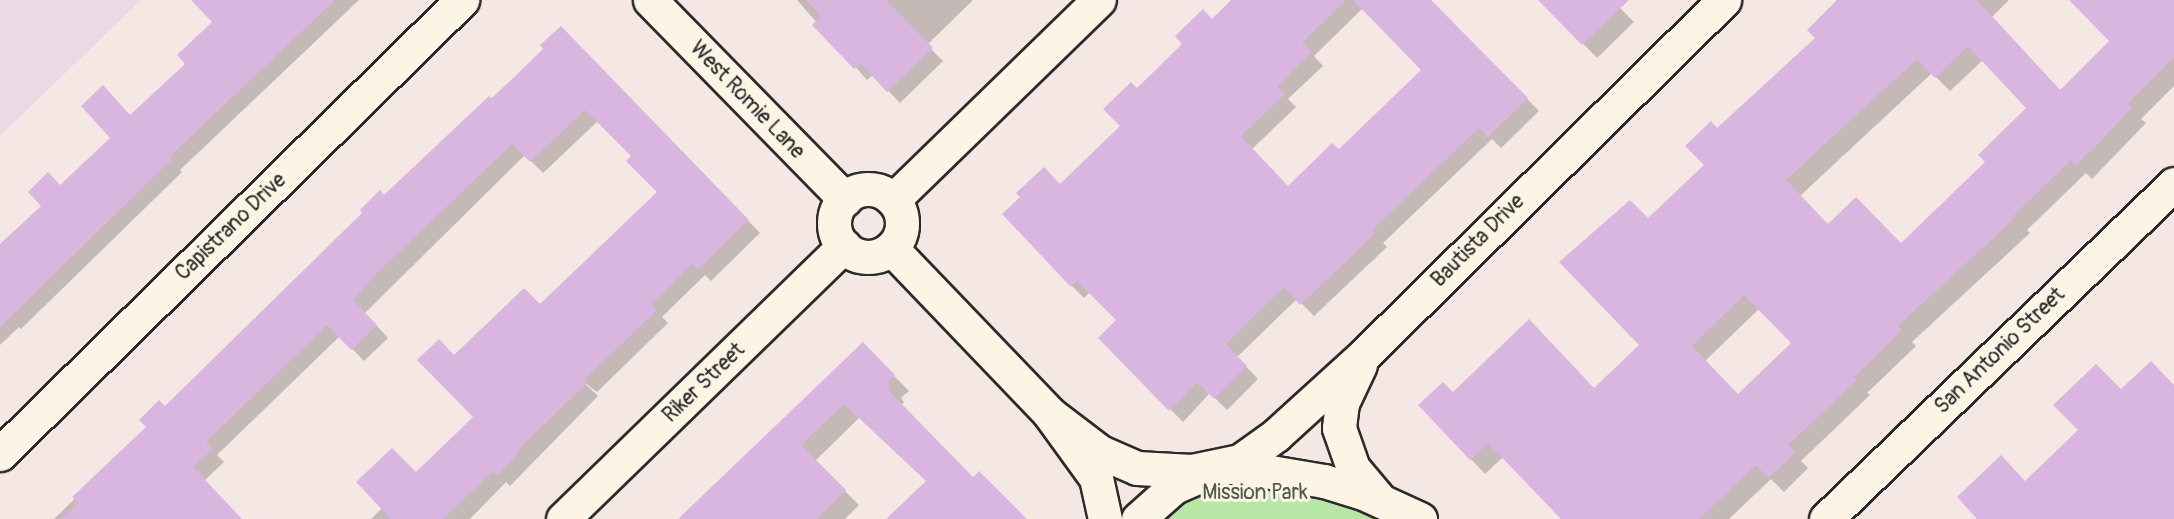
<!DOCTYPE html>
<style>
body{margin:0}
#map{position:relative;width:2174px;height:519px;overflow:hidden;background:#f5e8e4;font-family:Pangolin,sans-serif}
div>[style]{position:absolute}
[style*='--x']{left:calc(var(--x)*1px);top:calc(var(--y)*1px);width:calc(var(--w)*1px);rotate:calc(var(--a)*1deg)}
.built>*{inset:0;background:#edd9e3}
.green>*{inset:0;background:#b7e6a6}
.shadow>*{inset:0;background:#0003}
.building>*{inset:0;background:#d9b6e0}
.roads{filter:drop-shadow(2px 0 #2b2b2b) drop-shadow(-2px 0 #2b2b2b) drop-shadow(0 2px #2b2b2b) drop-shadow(0 -2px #2b2b2b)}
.minor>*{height:33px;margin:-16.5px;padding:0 16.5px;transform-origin:16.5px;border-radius:16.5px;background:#fcf5e5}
.minor>.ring{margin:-16.5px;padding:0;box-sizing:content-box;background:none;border:33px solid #fcf5e5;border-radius:50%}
span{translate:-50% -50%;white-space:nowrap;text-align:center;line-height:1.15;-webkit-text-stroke:6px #fcf5e5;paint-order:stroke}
.street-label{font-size:21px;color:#2b2b2b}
.park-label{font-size:21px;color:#4e5a4a}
</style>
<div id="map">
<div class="built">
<div style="clip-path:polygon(0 0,141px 0,0 136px)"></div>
</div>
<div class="green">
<div style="clip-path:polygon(1220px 467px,1420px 519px,1138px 519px)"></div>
</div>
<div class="shadow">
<div style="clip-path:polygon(207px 0,359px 0,180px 170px,182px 172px,21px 329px,19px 327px,0 345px,0 247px,187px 64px,214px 22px)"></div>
<div style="clip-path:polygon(797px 0,973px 0,927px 45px,943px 61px,900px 103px,873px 75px,867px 80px)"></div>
<div style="clip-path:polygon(evenodd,1234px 0,1430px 0,1539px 111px,1501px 148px,1492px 139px,1383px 243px,1387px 247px,1314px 316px,1297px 299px,1237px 357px,1258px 379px,1227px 410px,1210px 393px,1183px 422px,1100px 338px,1118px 320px,1090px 292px,1084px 298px,1072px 286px,1061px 186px,1122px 126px,1137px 90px,1234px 0,1362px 9px,1423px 70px,1339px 151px,1288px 188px,1252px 149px,1296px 107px,1288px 99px,1323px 66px,1314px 56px,1362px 9px)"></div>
<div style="clip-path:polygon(1541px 0,1624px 0,1618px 6px,1634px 22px,1597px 58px)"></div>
<div style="clip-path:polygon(evenodd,1839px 0,2009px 0,1992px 17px,2061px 91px,2111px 41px,2071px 0,2174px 0,2174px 86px,2141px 119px,2146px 123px,2092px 179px,2086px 173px,2027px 230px,2030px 233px,1912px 342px,1916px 346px,1867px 393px,1870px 395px,1801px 461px,1808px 468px,1784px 492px,1771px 479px,1729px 519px,1562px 519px,1503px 457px,1485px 474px,1420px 405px,1453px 394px,1595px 390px,1641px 345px,1648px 220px,1706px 165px,1718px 129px,1817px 38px,1839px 0,1983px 60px,2028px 108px,1987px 162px,1901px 245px,1828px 226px,1800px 196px,1932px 73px,1950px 91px,1983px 60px,1839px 0,1759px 309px,1793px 343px,1739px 396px,1705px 361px,1759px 309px)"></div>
<div style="clip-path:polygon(561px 28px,760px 233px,711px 281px,705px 275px,662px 317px,668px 323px,597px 392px,580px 379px,598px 396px,510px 486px,506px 482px,470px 519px,371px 519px,475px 417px,454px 357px,540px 306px,659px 192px,633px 156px,598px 121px,543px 173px,525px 155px,365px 313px,388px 338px,364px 361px,340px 336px,217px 455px,224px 462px,204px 481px,207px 519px,54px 519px,384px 197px,545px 49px)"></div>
<div style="clip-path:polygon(862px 344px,909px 391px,901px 398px,904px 402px,901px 405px,973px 479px,1025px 519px,890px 519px,928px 482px,860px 417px,815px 461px,859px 505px,845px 519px,683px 519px)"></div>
</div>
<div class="building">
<div style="clip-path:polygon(191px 0,335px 0,169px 157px,172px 159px,0 327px,0 244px,41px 206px,28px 192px,48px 172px,60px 185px,110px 138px,81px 106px,103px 85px,130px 115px,185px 64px,177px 55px,212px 22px)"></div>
<div style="clip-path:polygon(806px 0,886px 0,933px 48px,887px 92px,860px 63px,854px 69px,812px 25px,821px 16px)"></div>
<div style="clip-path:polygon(1231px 0,1346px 0,1302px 43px,1312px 52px,1277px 86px,1285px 94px,1241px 136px,1288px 186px,1332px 143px,1339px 149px,1421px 70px,1353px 0,1431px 0,1528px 98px,1488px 137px,1479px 128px,1372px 230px,1376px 233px,1300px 305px,1284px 287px,1226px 344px,1247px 366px,1214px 399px,1197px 382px,1169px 411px,1098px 338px,1116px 320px,1077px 281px,1071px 287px,1002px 214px,1020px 197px,1016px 193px,1044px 167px,1060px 184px,1120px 126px,1103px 109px,1131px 82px,1137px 88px,1182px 44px,1175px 36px,1203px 9px,1212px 19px)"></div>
<div style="clip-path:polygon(1538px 0,1629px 0,1582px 45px)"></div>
<div style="clip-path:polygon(evenodd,1837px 0,1977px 0,2060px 90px,2109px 41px,2069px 0,2174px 0,2174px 57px,2127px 104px,2132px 108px,2096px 146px,2076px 165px,2071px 160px,2014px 215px,2016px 217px,1898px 326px,1902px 330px,1854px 377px,1857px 380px,1788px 445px,1795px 453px,1768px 478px,1756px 465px,1699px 519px,1561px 519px,1488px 443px,1470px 460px,1418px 405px,1443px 382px,1453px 392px,1529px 319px,1594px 388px,1639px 345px,1559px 262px,1630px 200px,1648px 218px,1704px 165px,1685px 146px,1711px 121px,1717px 128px,1815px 38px,1807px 30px,1837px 0,1968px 46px,2026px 108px,1978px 155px,1985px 162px,1901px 243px,1856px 197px,1828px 224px,1786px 180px,1917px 59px,1935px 78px,1968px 46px,1837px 0,1744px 295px,1791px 343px,1738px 394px,1692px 346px,1744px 295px)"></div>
<div style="clip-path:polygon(561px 26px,749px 220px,698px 269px,692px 264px,651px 304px,657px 310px,584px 380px,587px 383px,516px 452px,518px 454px,497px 475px,493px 471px,443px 519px,391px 519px,356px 482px,392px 448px,416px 472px,473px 417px,417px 360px,439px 339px,454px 355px,524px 288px,540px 304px,657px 192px,626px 161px,631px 156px,585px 110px,530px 162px,512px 144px,376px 274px,353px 300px,377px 325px,351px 350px,327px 325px,206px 442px,213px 449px,193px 467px,242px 519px,61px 519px,78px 503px,72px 497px,146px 427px,139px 420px,159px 400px,165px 406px,362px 213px,360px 210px,380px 190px,384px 195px,489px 96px,492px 99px,543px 49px,540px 45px)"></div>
<div style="clip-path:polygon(863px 342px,895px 375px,887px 383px,891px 387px,888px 390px,973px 477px,979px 471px,1027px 519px,886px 519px,926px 481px,844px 404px,801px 445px,846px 490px,816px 519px,678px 519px)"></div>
<div style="clip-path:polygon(2151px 361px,2174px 385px,2174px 519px,1977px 519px,1957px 497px,2001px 455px,2025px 481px,2078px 430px,2053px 405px,2096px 364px,2121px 389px)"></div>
</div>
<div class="roads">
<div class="minor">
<div style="--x:650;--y:0;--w:279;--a:45.6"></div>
<div class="ring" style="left:834px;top:189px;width:35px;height:35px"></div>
<div style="--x:893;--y:200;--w:287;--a:-44.2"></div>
<div style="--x:891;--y:248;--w:228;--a:46.2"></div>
<div style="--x:1049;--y:413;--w:80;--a:54.1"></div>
<div style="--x:1096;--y:478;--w:42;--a:77.6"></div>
<div style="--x:1360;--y:365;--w:42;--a:115.3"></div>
<div style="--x:1342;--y:403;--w:25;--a:97"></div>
<div style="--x:1339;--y:428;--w:42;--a:70.7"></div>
<div style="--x:1353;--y:468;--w:42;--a:49.8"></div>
<div style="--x:1049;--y:413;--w:64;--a:37.4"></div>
<div style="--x:1100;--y:452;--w:40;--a:23.4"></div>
<div style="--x:1137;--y:468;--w:55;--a:3.1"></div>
<div style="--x:1192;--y:471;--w:49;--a:-11.8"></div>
<div style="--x:1240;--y:461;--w:44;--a:-35.8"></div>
<div style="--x:1276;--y:435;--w:122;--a:-42.3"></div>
<div style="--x:1366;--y:353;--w:503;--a:-44.6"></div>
<div style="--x:0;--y:454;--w:648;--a:-44.5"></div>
<div style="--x:563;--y:519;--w:392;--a:-44.2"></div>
<div style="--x:1138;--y:519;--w:48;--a:-41.6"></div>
<div style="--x:1174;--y:487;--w:50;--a:-23.5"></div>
<div style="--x:1220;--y:467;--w:21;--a:0"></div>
<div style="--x:1241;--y:467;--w:84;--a:9.6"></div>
<div style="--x:1324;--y:481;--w:39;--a:17"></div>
<div style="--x:1361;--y:492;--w:65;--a:24.6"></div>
<div style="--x:1826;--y:519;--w:483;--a:-43.9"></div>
</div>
</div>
<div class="street-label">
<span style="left:747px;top:100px;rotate:46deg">West Romie Lane</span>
<span style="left:231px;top:227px;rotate:-44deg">Capistrano Drive</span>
<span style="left:1478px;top:241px;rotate:-45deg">Bautista Drive</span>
<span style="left:2000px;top:351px;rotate:-44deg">San Antonio Street</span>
<span style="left:704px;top:383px;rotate:-44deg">Riker Street</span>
</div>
<div class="park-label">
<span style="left:1255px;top:493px">Mission Park</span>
</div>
</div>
